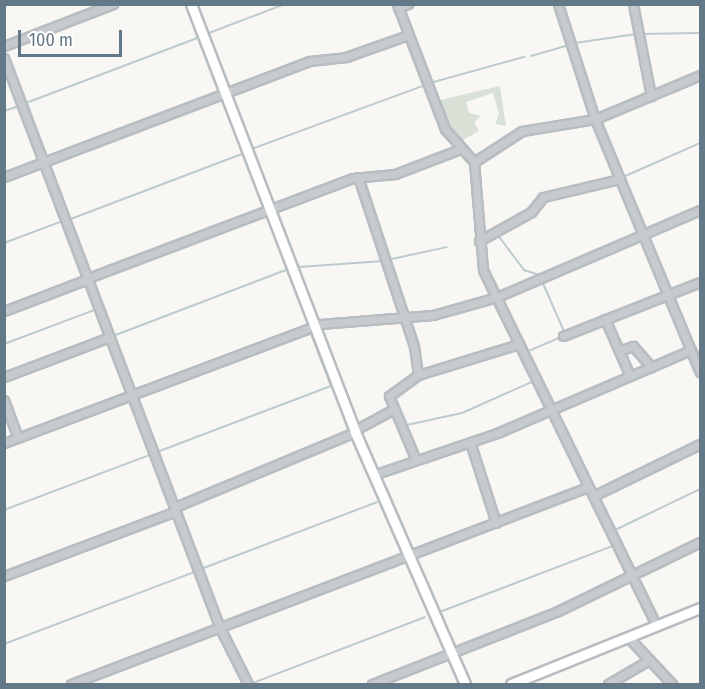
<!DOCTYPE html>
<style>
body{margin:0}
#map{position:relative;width:705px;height:689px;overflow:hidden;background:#f8f7f4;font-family:"Fira Sans Condensed",sans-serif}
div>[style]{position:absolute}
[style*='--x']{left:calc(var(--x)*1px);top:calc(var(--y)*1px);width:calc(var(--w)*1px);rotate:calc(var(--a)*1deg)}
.green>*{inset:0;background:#d9e0d5}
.stream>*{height:2px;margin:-1px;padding:0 1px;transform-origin:1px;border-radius:1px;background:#bdcace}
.roads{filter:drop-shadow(2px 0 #b7bdc1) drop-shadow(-2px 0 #b7bdc1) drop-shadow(0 2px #b7bdc1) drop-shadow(0 -2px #b7bdc1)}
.street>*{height:7px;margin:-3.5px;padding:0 3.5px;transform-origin:3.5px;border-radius:3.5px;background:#c7cbce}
.secondary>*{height:9px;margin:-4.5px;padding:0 4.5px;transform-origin:4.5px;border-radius:4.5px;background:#fff}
span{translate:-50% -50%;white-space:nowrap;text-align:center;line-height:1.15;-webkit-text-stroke:6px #fff;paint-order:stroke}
.frame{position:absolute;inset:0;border:6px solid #647988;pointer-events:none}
.scale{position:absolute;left:18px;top:30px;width:104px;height:27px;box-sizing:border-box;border:3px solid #647988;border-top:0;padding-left:8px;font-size:18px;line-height:21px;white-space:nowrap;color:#647988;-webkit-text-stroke:4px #fff;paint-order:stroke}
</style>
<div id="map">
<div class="green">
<div style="clip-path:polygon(500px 86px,506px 126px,495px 124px,499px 114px,493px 93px,466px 102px,469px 113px,481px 116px,474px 122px,479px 131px,456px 144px,436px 101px)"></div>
</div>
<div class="stream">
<div style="--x:209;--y:33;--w:81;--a:-20.9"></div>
<div style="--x:642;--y:34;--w:58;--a:-1"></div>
<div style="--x:575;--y:43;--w:62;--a:-8.4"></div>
<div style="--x:531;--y:56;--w:37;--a:-16"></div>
<div style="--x:430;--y:83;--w:98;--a:-15.5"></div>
<div style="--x:26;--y:103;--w:186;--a:-20.8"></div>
<div style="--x:4;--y:111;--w:16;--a:-18"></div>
<div style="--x:254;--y:148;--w:182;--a:-20.2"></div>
<div style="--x:623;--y:177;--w:84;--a:-23.8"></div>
<div style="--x:68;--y:220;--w:188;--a:-20.8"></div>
<div style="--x:497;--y:234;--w:45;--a:53.1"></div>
<div style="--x:524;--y:270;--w:16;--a:18"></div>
<div style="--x:4;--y:243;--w:60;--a:-20.6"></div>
<div style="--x:387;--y:260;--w:61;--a:-12.2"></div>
<div style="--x:299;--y:267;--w:84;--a:-4.1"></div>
<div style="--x:542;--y:281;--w:58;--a:66.5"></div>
<div style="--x:113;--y:336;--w:185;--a:-20.9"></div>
<div style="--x:4;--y:344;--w:99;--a:-20.6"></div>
<div style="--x:694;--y:346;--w:11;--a:56"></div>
<div style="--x:526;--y:352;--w:38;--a:-23"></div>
<div style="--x:407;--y:425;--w:56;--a:-12.3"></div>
<div style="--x:462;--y:413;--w:79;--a:-24"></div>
<div style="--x:157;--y:452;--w:186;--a:-20.8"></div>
<div style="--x:331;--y:386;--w:59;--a:-110.9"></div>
<div style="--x:4;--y:510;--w:158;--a:-20.7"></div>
<div style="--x:613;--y:531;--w:97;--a:-25.8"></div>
<div style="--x:201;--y:569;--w:188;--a:-20.8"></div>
<div style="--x:437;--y:613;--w:191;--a:-20.9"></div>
<div style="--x:4;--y:644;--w:206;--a:-20.7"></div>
<div style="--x:456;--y:656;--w:84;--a:-22.3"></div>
<div style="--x:250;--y:684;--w:187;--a:-20.9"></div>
<div style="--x:380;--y:684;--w:68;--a:-19.8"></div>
</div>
<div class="roads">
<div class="street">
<div style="--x:397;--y:4;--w:134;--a:69"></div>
<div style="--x:445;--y:129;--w:44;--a:48.7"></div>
<div style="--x:474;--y:162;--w:108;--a:85.2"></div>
<div style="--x:483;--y:270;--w:396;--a:64"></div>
<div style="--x:558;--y:4;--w:121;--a:72.2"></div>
<div style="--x:595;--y:119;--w:274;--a:67.5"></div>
<div style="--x:633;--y:4;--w:94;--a:78.9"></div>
<div style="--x:398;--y:8;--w:11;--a:-22"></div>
<div style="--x:4;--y:46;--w:117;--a:-21.1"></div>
<div style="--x:4;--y:58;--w:610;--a:69.25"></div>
<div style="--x:220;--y:628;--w:63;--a:63.4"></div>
<div style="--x:474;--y:162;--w:57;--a:-32.9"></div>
<div style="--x:522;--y:131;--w:74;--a:-9.3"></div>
<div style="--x:595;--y:119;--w:114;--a:-22.7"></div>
<div style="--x:4;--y:177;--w:326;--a:-20.8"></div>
<div style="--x:309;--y:61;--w:37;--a:-6"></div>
<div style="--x:346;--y:57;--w:66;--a:-19.5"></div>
<div style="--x:358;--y:177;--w:178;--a:71.7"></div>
<div style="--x:414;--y:346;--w:29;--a:82"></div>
<div style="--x:418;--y:375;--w:36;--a:144"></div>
<div style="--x:389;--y:396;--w:67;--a:67.2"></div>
<div style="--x:479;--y:241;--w:60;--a:-29.1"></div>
<div style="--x:531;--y:212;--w:19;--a:-51"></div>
<div style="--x:543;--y:197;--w:79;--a:-13.2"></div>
<div style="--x:88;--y:278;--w:283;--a:-20.7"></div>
<div style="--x:353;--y:178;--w:42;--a:-5.4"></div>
<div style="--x:395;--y:174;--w:67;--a:-20.9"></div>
<div style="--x:4;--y:311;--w:90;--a:-20.9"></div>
<div style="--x:605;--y:319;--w:62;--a:66.3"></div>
<div style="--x:563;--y:336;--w:147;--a:-21.5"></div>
<div style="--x:619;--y:351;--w:15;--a:-20"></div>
<div style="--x:633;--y:346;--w:28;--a:49"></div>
<div style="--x:418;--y:375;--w:106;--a:-17.1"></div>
<div style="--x:4;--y:377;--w:113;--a:-20.7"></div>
<div style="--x:4;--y:400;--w:40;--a:69.8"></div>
<div style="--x:355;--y:430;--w:44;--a:-28.3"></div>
<div style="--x:470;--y:442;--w:85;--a:72.2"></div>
<div style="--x:4;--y:443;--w:338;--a:-20.6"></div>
<div style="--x:320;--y:324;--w:113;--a:-4.6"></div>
<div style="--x:433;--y:315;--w:66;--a:-15.7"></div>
<div style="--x:497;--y:297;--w:221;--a:-23.2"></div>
<div style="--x:373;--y:475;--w:131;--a:-18.7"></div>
<div style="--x:497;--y:433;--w:211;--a:-23.2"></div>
<div style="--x:593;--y:496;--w:119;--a:-25.9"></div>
<div style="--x:175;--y:507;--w:195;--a:-22.6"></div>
<div style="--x:4;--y:576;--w:184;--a:-20.7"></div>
<div style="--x:629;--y:638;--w:63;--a:46.9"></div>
<div style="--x:71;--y:684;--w:553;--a:-20.86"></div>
<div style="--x:372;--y:684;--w:200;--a:-21.4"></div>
<div style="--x:558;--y:611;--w:158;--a:-25.9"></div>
<div style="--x:608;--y:684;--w:48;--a:-30.3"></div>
</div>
<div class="secondary">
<div style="--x:191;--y:4;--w:458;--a:69"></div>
<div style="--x:355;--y:432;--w:275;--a:66.4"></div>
<div style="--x:511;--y:684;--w:204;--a:-21.9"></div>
</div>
</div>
<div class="frame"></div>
<div class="scale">100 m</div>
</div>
